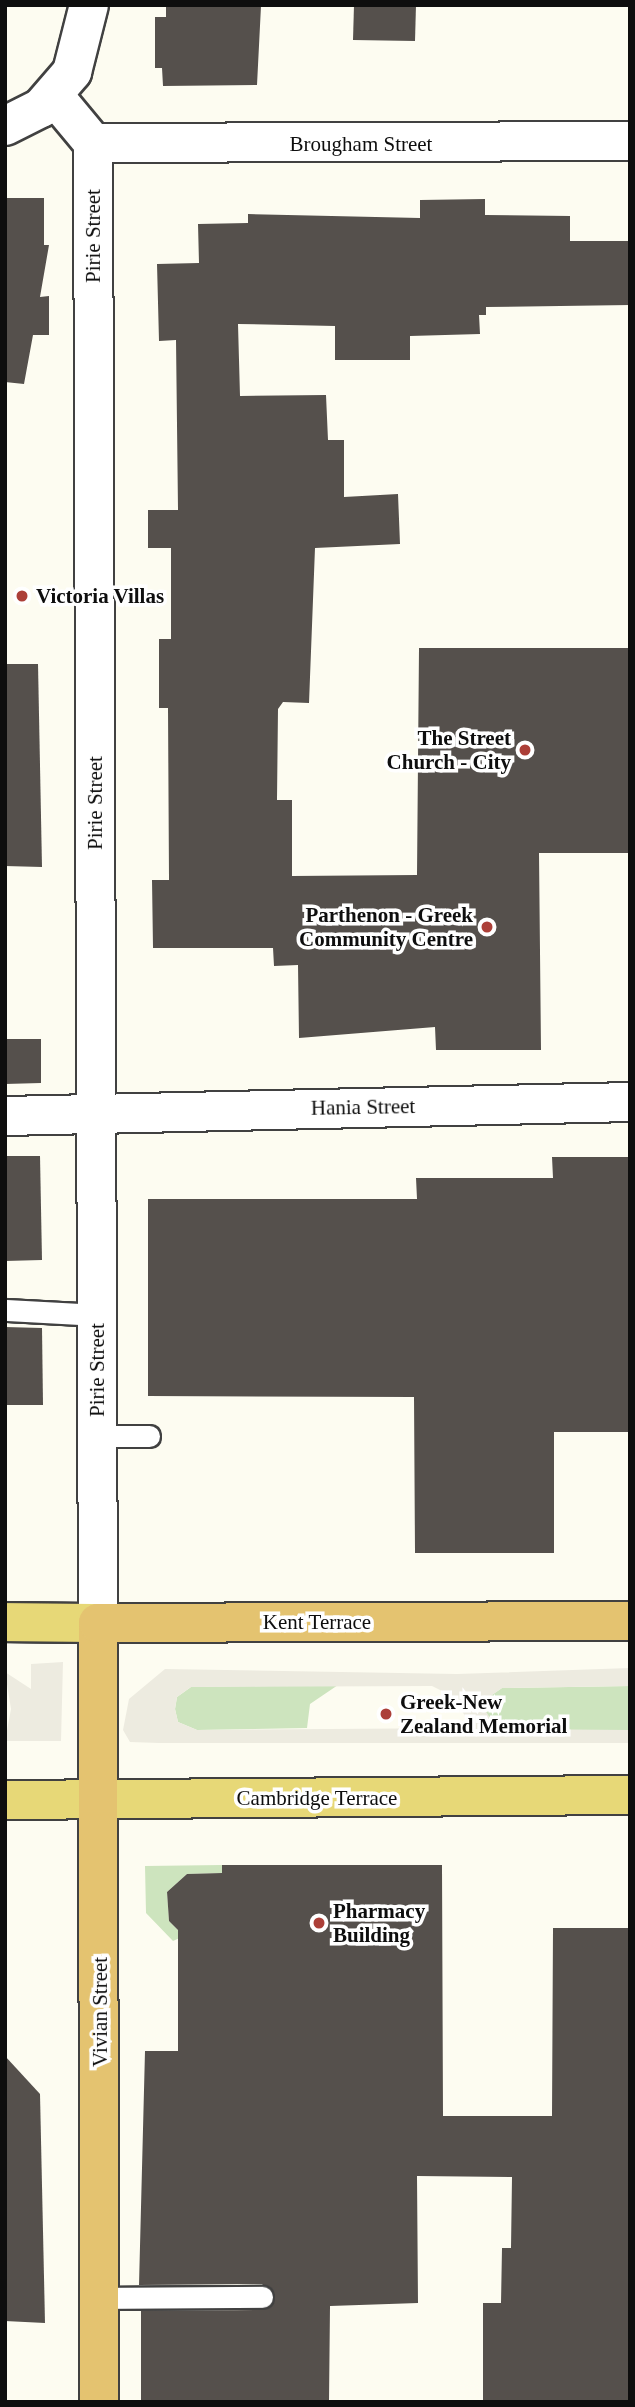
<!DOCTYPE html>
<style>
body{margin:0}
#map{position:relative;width:635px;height:2407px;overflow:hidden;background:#fdfcf1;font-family:"Times New Roman",serif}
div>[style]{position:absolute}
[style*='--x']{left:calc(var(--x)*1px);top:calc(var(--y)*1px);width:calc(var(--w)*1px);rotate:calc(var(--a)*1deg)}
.green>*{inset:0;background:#cde4be}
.plaza>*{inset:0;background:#edebe0}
.building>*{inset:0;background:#55504c}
.roads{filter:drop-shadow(2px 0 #414141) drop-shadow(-2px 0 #414141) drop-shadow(0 2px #414141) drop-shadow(0 -2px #414141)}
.service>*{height:21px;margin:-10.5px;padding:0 10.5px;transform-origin:10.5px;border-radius:10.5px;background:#fff}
.minor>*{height:38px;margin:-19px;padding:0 19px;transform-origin:19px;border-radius:19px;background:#fff}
.tertiary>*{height:38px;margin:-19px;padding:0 19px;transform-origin:19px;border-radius:19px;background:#fff}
.primary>*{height:38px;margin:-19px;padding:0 19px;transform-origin:19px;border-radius:19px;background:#e7d877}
.trunk>*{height:38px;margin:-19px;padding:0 19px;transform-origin:19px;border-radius:19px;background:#e4c370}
.dots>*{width:19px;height:19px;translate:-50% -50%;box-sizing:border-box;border:4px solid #fff;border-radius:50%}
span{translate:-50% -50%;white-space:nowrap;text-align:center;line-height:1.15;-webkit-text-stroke:7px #fff;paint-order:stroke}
.street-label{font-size:21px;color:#0e0e0e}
.poi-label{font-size:21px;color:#0e0e0e;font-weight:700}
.left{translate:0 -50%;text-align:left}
.right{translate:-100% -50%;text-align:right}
.frame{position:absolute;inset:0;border:7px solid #0e0e0e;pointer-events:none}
</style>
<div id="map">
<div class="green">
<div style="clip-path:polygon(338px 1685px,310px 1704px,307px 1728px,197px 1730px,178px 1722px,175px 1709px,177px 1697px,191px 1687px)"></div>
<div style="clip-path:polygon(630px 1686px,630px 1730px,508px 1731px,489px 1723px,485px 1710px,487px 1698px,502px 1688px)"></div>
<div style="clip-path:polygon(222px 1865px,222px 1873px,187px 1874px,167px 1892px,169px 1921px,184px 1936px,173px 1941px,146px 1913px,145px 1866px)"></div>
</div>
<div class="plaza">
<div style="clip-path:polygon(63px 1662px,61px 1741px,5px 1741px,11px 1709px,5px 1672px,31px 1689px,31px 1664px)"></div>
<div style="clip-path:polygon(evenodd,630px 1668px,630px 1686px,502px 1688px,488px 1698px,485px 1710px,497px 1729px,630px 1730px,630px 1743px,159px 1743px,130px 1742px,123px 1730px,129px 1699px,165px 1669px,457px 1674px,630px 1668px,432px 1686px,452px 1696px,473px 1728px,197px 1730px,178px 1722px,175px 1709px,177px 1697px,191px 1687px,432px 1686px)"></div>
</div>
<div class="building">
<div style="clip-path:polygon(166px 5px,261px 6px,257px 85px,163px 86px,162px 68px,155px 68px,155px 17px,166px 17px)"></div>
<div style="clip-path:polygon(354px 5px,416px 5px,415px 41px,353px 40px)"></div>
<div style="clip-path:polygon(5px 198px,44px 198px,44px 245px,49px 245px,40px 297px,49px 296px,49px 335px,33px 335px,24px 384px,5px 382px)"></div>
<div style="clip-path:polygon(485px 199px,485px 215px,570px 216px,570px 241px,630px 241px,630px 305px,486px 307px,486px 315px,479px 315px,480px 334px,410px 336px,410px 360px,335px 360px,335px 326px,238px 324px,240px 396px,326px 395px,328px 440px,344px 440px,344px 497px,398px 494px,400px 544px,315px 548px,309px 703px,283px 702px,278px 709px,277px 800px,292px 800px,292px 876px,417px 875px,419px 648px,630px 648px,630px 853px,539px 853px,541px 1050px,436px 1050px,435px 1027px,299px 1038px,298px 965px,274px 966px,273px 948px,153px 948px,152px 880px,169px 880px,168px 708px,159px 708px,159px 639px,171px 639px,171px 548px,148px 548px,148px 510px,178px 510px,176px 340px,159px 341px,157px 264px,199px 263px,198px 224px,248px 223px,248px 214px,420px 218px,420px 200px)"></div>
<div style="clip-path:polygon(5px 664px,38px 664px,42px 867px,5px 866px)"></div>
<div style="clip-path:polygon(5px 1039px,41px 1039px,41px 1083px,5px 1084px)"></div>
<div style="clip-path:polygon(5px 1156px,40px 1156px,42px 1260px,5px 1261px)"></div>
<div style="clip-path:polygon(552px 1157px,630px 1157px,630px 1432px,554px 1432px,554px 1553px,415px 1553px,414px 1397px,148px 1396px,148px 1199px,417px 1199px,416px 1178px,553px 1178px)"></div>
<div style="clip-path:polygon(5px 1327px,42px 1328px,43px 1405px,5px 1405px)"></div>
<div style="clip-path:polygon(222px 1865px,442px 1865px,443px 2116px,552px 2116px,553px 1928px,630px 1928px,630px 2402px,483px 2402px,483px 2303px,501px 2303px,502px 2248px,511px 2248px,512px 2177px,417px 2176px,418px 2303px,330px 2306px,329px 2402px,141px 2402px,141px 2311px,262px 2310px,275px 2298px,262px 2284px,139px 2285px,145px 2051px,178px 2051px,178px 1930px,169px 1921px,167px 1892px,187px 1874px,222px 1873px)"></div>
<div style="clip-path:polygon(5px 2056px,40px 2094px,45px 2323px,5px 2321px)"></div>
</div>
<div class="roads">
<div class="service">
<div style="--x:5;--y:1310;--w:92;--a:3.1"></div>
<div style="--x:97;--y:1436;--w:52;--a:0"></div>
<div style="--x:100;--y:2298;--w:162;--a:-0.4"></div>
</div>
<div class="minor">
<div style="--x:93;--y:143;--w:537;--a:-0.21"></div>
<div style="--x:5;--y:1116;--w:625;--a:-1.28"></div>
</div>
<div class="tertiary">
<div style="--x:54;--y:96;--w:61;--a:50.3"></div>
<div style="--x:93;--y:143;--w:1480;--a:89.81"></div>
<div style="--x:5;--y:126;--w:40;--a:-26.6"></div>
<div style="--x:41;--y:108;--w:48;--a:-49.3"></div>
<div style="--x:72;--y:72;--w:69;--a:-75.8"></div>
</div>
<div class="primary">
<div style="--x:5;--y:1622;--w:93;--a:0.6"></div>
<div style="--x:5;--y:1800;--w:625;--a:-0.46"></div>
</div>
<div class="trunk">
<div style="--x:99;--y:2402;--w:779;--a:-90.07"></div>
<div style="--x:98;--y:1623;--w:532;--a:-0.22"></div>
</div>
</div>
<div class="dots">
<div style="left:22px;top:596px;background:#ac3f38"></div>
<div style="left:525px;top:750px;background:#ac3f38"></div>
<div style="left:487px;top:927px;background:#ac3f38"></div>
<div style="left:386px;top:1714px;background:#ac3f38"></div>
<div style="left:319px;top:1923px;background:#ac3f38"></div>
</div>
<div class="street-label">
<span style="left:361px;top:144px">Brougham Street</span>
<span style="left:93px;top:236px;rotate:-90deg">Pirie Street</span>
<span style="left:95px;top:803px;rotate:-90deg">Pirie Street</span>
<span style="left:363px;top:1107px;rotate:-1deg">Hania Street</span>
<span style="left:97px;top:1370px;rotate:-90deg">Pirie Street</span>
<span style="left:317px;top:1622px">Kent Terrace</span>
<span style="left:317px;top:1798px">Cambridge Terrace</span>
<span style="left:100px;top:2012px;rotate:-90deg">Vivian Street</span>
</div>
<div class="poi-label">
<span class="left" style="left:36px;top:596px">Victoria Villas</span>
<span class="right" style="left:511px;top:750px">The Street<br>Church - City</span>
<span class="right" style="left:473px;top:927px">Parthenon - Greek<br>Community Centre</span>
<span class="left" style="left:400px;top:1714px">Greek-New<br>Zealand Memorial</span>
<span class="left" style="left:333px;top:1923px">Pharmacy<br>Building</span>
</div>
<div class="frame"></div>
</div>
